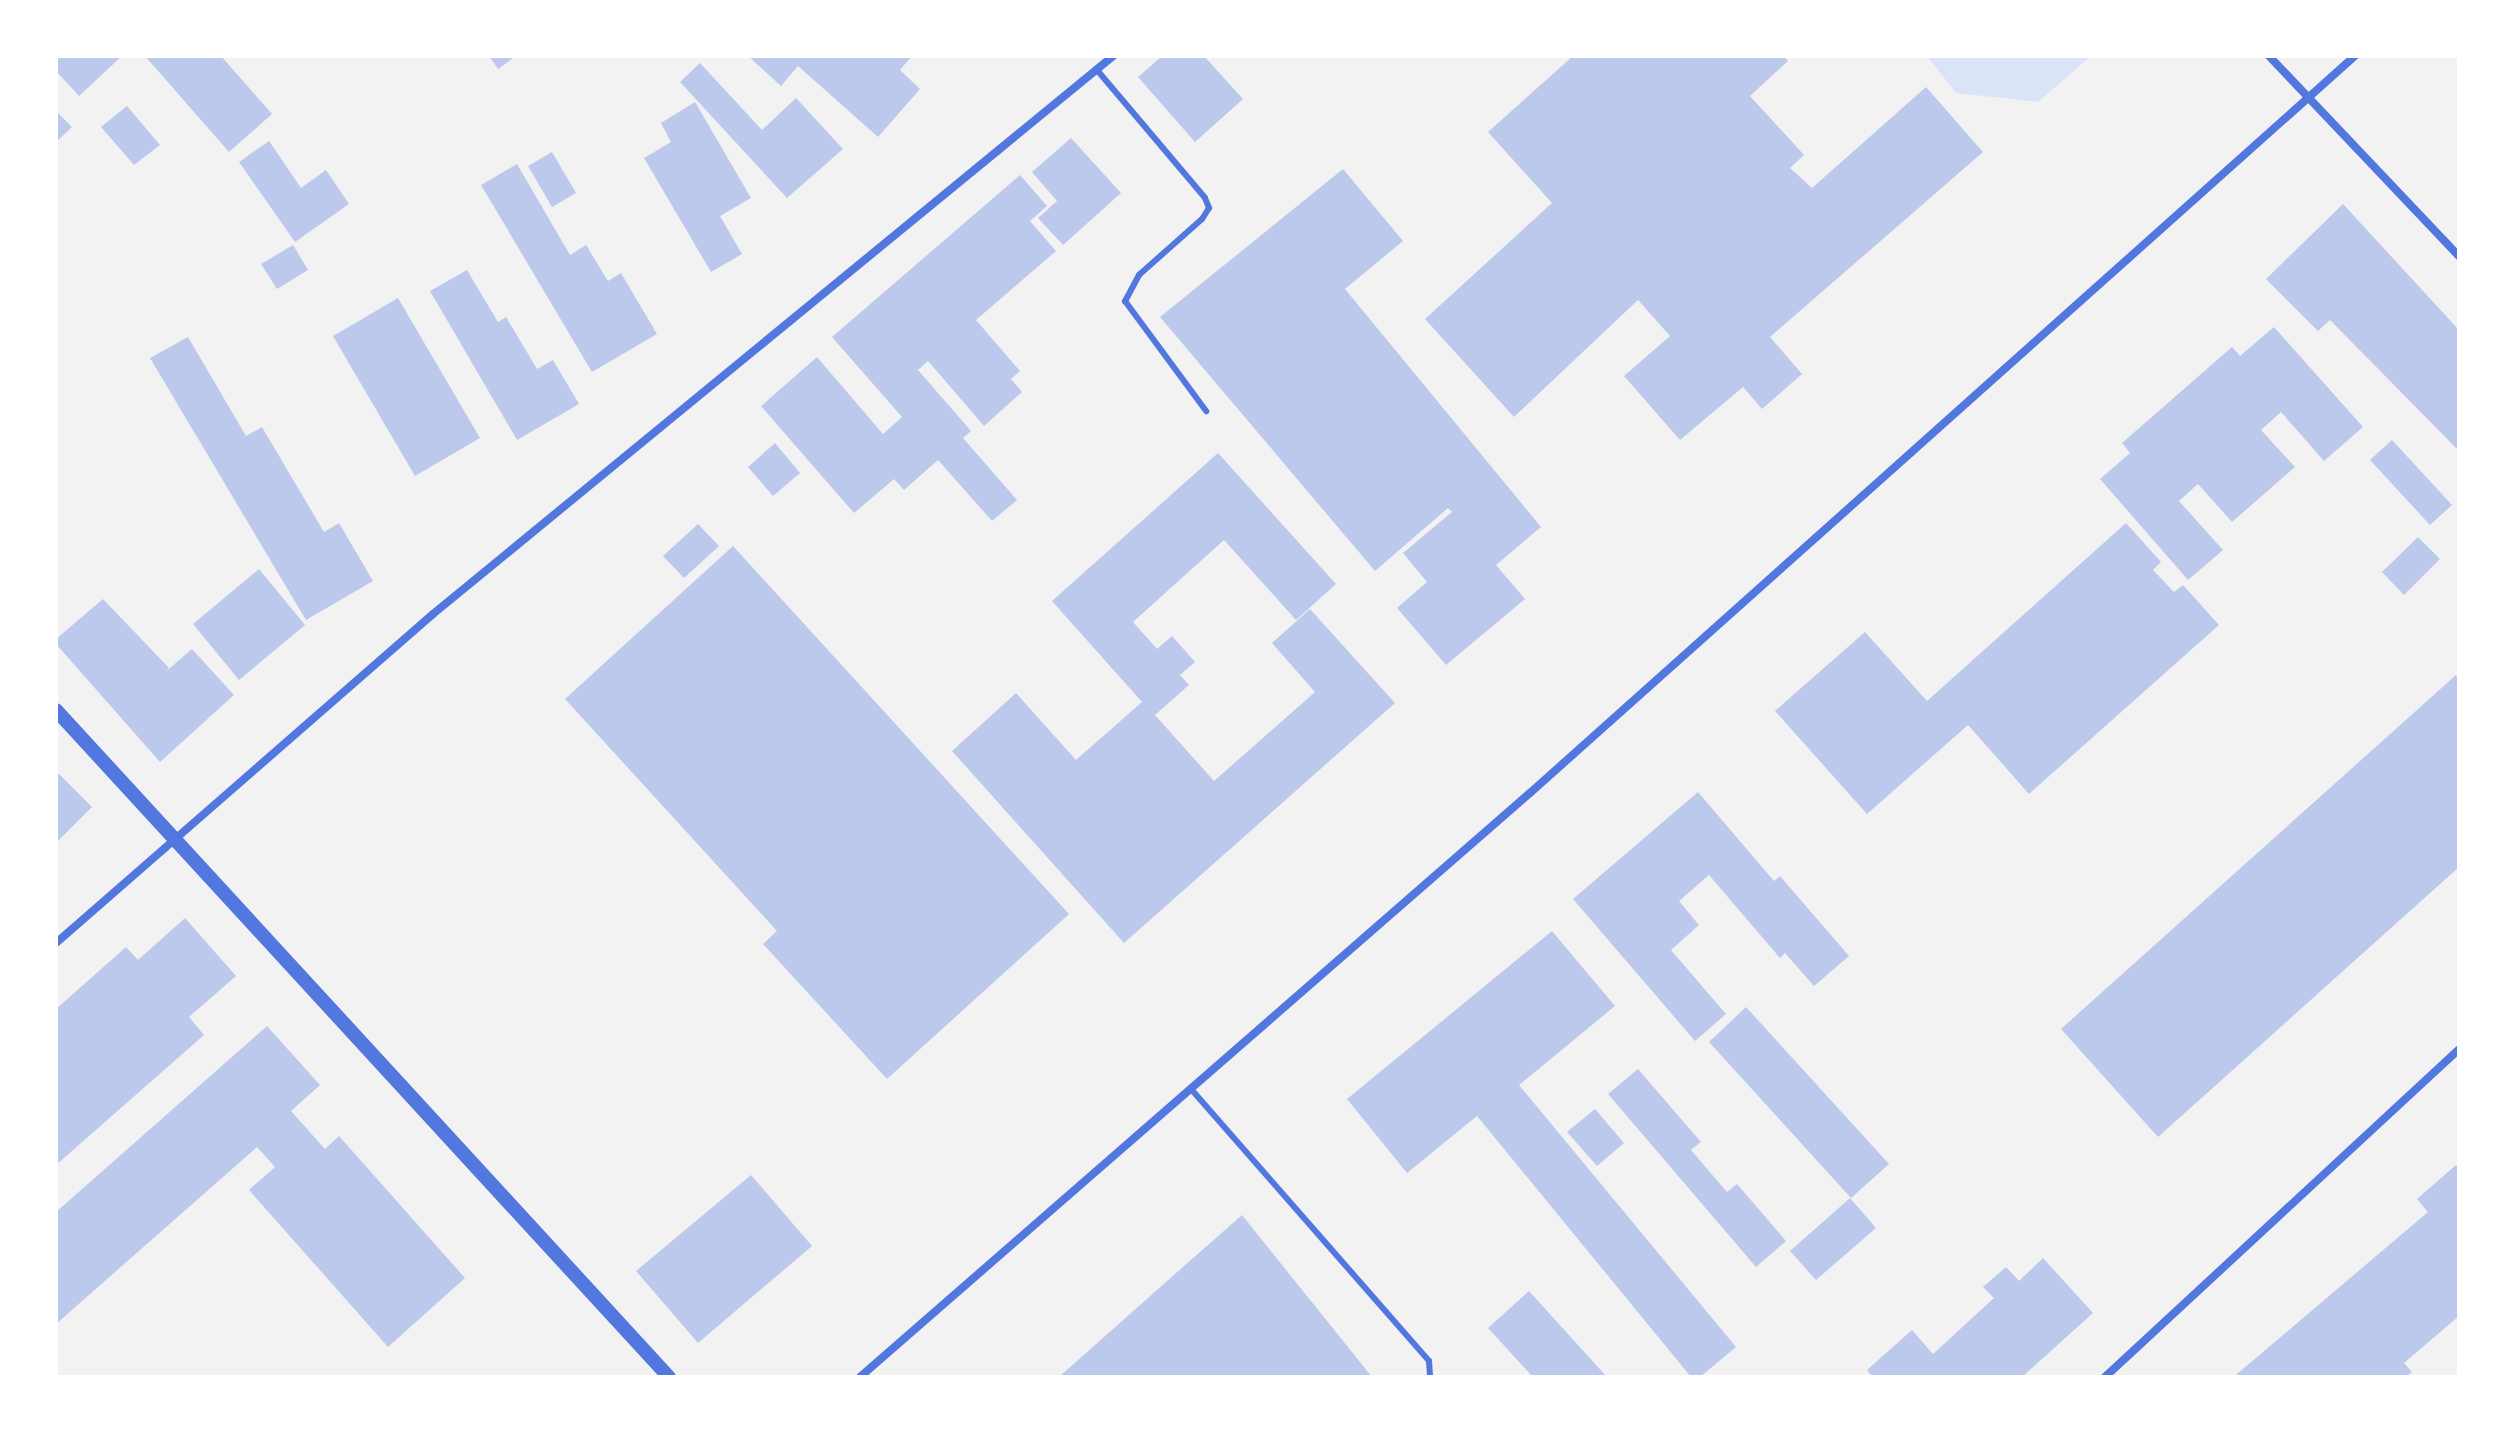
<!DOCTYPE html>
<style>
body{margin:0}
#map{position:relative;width:2515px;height:1433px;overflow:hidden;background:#f2f2f2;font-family:Merriweather,serif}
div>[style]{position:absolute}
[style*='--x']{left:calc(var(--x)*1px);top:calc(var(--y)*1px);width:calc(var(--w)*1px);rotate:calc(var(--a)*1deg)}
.green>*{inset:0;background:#dbe4f7}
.building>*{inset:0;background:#bdc9ec}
.service>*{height:6px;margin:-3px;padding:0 3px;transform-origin:3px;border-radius:3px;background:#5277de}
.minor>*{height:8px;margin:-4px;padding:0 4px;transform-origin:4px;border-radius:4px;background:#5277de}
.tertiary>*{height:14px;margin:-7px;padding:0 7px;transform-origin:7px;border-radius:7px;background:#5277de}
span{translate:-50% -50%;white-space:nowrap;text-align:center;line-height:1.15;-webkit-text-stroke:6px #fff;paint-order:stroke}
.frame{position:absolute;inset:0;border:58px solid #fff;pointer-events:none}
</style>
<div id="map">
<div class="green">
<div style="clip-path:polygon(1927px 56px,2091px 56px,2038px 102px,1956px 93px)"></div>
</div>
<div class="building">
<div style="clip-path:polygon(56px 56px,122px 56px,79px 96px,56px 71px)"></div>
<div style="clip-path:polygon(145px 56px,221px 56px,272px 114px,229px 152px)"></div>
<div style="clip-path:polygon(489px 56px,516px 56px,498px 69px)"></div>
<div style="clip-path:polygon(748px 56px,912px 56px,900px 70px,920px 89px,878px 137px,798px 66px,781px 86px)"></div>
<div style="clip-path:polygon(1162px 56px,1204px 56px,1243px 99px,1195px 142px,1138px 77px)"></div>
<div style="clip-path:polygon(1573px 56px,1784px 56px,1788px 61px,1750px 96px,1804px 155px,1790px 168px,1812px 188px,1926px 87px,1983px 152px,1770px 337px,1802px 374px,1762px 409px,1743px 387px,1680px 440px,1624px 376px,1670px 336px,1638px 300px,1514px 417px,1425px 319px,1552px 203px,1488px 132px)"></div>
<div style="clip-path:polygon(700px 63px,762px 130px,796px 98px,843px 149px,787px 198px,680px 82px)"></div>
<div style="clip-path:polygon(695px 102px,751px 198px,720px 216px,742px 254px,711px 272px,644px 158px,671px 142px,661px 123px)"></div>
<div style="clip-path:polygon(127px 106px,160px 145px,134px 165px,101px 127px)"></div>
<div style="clip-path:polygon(56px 111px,72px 127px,56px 142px)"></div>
<div style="clip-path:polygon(1071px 138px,1121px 193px,1063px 245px,1038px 218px,1057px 201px,1032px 172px)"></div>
<div style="clip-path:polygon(269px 141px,301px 188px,326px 170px,349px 204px,295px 242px,239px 162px)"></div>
<div style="clip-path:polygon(552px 152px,576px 193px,552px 207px,528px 166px)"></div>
<div style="clip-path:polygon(517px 164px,570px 255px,586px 245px,608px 281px,621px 273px,657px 334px,592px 372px,481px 185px)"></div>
<div style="clip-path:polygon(1343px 169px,1403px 241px,1345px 289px,1541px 527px,1496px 565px,1525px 599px,1446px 665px,1397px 608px,1427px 582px,1403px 553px,1452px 512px,1448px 508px,1375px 571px,1160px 317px)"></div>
<div style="clip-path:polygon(1020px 175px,1047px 206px,1030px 221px,1056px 251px,976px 320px,1020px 371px,1011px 379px,1022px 392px,984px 426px,928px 361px,918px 370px,971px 431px,963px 438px,1017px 500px,992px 521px,938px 460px,904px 490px,894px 479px,854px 513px,761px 406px,817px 357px,883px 434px,902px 417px,832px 337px)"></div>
<div style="clip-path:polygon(2343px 204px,2459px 330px,2459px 451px,2330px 320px,2318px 331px,2266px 279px)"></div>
<div style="clip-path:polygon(293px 245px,308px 270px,277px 289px,261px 264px)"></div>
<div style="clip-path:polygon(467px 270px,498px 322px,506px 317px,537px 369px,553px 360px,579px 404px,517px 440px,430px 291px)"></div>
<div style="clip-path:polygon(398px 298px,480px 438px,415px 476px,333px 336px)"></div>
<div style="clip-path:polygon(2274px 327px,2363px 427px,2324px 461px,2281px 412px,2261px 430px,2295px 467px,2232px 522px,2198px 484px,2179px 501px,2223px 550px,2188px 580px,2100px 479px,2130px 453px,2122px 443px,2232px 347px,2240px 356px)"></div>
<div style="clip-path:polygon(188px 337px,246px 436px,262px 427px,324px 532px,339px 523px,373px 581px,306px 620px,150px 358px)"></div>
<div style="clip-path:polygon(2392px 440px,2452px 505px,2430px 525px,2370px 460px)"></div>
<div style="clip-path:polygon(775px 443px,800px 473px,773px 496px,748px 467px)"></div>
<div style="clip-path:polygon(1218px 453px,1336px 584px,1296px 620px,1224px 540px,1133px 622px,1157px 649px,1172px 636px,1195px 662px,1180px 675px,1189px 685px,1155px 715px,1214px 781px,1315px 692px,1272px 643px,1310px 609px,1395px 703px,1124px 943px,952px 751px,1016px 693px,1076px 760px,1142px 702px,1052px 601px)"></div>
<div style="clip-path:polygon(2126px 523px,2161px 562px,2153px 570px,2174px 592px,2183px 585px,2219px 625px,2029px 794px,1968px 725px,1867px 814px,1775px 711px,1865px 632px,1927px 701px)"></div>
<div style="clip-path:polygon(698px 524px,719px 546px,684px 578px,663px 556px)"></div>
<div style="clip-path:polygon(2418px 537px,2440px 559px,2404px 595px,2382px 572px)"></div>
<div style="clip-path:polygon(733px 546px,1069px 914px,887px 1079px,763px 944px,777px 931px,565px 699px)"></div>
<div style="clip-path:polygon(259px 569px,305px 625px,239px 680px,193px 624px)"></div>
<div style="clip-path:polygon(103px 599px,169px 668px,163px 674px,192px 649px,234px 695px,160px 762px,56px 644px,56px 639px)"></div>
<div style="clip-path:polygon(2456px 675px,2459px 679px,2459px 867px,2158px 1137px,2061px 1029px)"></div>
<div style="clip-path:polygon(56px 771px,92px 807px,56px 843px)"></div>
<div style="clip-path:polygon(1698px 792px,1774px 881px,1780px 876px,1849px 956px,1814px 986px,1785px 953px,1780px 958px,1709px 875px,1679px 901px,1699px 925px,1671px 950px,1726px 1014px,1695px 1041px,1573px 899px)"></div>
<div style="clip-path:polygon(185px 918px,236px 976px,189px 1017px,204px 1035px,56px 1165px,56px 1009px,126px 947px,138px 960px)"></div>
<div style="clip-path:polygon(1552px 931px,1615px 1006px,1519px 1085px,1736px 1347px,1700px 1377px,1691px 1377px,1477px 1116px,1407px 1173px,1347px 1099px)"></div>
<div style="clip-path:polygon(1746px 1007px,1889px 1164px,1851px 1198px,1709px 1042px)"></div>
<div style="clip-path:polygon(267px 1026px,320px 1085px,291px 1111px,325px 1149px,339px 1136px,465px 1278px,388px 1347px,249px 1190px,275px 1167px,257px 1147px,56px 1324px,56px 1212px)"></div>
<div style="clip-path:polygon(1638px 1069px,1701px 1142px,1691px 1150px,1727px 1192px,1737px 1184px,1786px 1241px,1756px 1267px,1608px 1094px)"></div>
<div style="clip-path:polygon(1595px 1109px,1624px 1143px,1597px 1166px,1567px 1132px)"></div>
<div style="clip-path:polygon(2456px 1165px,2459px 1169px,2459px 1316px,2404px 1363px,2412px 1372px,2406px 1377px,2239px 1377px,2237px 1374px,2428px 1212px,2417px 1199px)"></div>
<div style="clip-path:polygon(751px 1175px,812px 1246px,698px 1343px,636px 1271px)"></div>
<div style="clip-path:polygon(1850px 1198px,1876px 1228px,1816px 1280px,1790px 1251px)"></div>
<div style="clip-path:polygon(1242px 1215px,1372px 1377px,1059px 1377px,1175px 1274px)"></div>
<div style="clip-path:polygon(2043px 1258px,2093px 1313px,2022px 1377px,1873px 1377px,1867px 1370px,1912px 1330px,1933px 1354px,1994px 1298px,1983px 1287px,2006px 1267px,2019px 1281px)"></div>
<div style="clip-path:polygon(1529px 1291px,1597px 1366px,1607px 1377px,1533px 1377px,1488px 1328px)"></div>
</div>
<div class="service">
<div style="--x:1097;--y:70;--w:167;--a:49.8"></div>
<div style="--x:1205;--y:198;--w:11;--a:68"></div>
<div style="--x:1209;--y:208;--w:13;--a:122"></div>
<div style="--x:1202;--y:219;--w:84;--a:138.4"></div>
<div style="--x:1139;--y:275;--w:30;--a:118"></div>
<div style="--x:1125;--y:301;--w:137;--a:53.6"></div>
<div style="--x:1191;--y:1089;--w:361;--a:48.8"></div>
<div style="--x:1429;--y:1361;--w:16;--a:86"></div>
</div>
<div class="minor">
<div style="--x:2269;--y:56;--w:276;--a:46.5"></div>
<div style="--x:56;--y:943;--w:500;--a:-41.11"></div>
<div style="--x:433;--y:614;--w:880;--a:-39.37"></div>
<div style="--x:860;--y:1377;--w:889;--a:-41.08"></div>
<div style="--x:1530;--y:793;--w:1106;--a:-41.78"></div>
<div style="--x:2105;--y:1377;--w:483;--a:-42.8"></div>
</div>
<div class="tertiary">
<div style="--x:56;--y:710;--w:906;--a:47.42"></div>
</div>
<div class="frame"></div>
</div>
